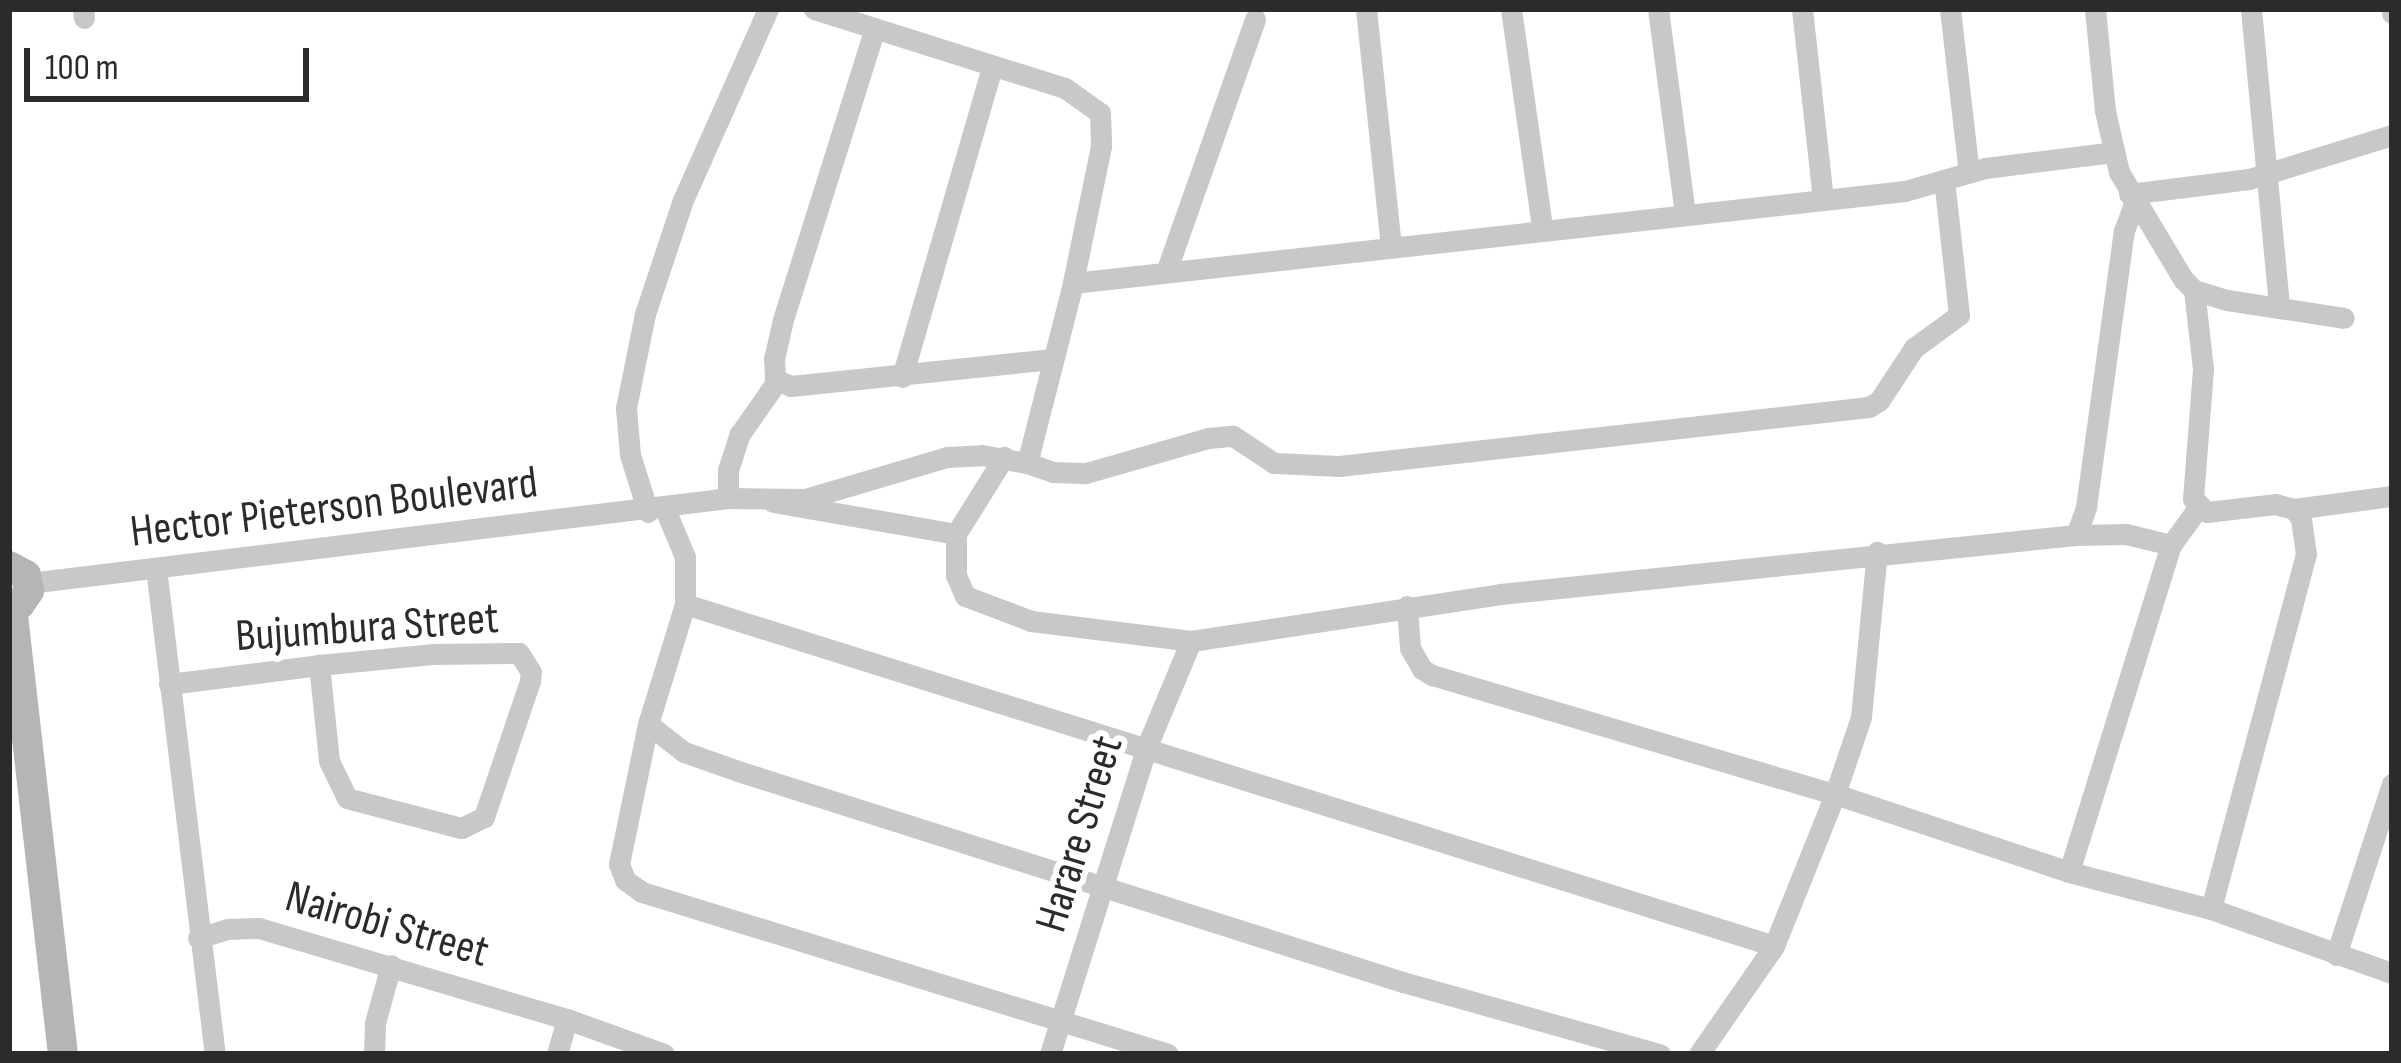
<!DOCTYPE html>
<style>
body{margin:0}
#map{position:relative;width:2401px;height:1063px;overflow:hidden;background:#fff;font-family:"Sofia Sans Condensed",sans-serif}
div>[style]{position:absolute}
[style*='--x']{left:calc(var(--x)*1px);top:calc(var(--y)*1px);width:calc(var(--w)*1px);rotate:calc(var(--a)*1deg)}
.street>*{height:21px;margin:-10.5px;padding:0 10.5px;transform-origin:10.5px;border-radius:10.5px;background:#c8c8c8}
.secondary>*{height:30px;margin:-15px;padding:0 15px;transform-origin:15px;border-radius:15px;background:#b5b5b5}
span{translate:-50% -50%;white-space:nowrap;text-align:center;line-height:1.15;-webkit-text-stroke:12px #fff;paint-order:stroke}
.street-label{font-size:45px;color:#2b2b2b}
.frame{position:absolute;inset:0;border:12px solid #2b2b2b;pointer-events:none}
.scale{position:absolute;left:24px;top:48px;width:285px;height:54px;box-sizing:border-box;border:6px solid #2b2b2b;border-top:0;padding-left:15px;font-size:36px;line-height:42px;white-space:nowrap;color:#2b2b2b;-webkit-text-stroke:9px #fff;paint-order:stroke}
</style>
<div id="map">
<div class="street">
<div style="--x:83;--y:9;--w:9;--a:84"></div>
<div style="--x:814;--y:9;--w:263;--a:17.5"></div>
<div style="--x:1065;--y:88;--w:43;--a:35.5"></div>
<div style="--x:1100;--y:113;--w:33;--a:88"></div>
<div style="--x:1101;--y:146;--w:140;--a:101.6"></div>
<div style="--x:1073;--y:283;--w:186;--a:104.3"></div>
<div style="--x:1027;--y:463;--w:28;--a:19"></div>
<div style="--x:1053;--y:472;--w:33;--a:2"></div>
<div style="--x:1086;--y:473;--w:127;--a:-16"></div>
<div style="--x:1208;--y:438;--w:25;--a:-5"></div>
<div style="--x:1233;--y:436;--w:49;--a:33.4"></div>
<div style="--x:1274;--y:463;--w:65;--a:2.6"></div>
<div style="--x:1339;--y:466;--w:533;--a:-6.35"></div>
<div style="--x:1869;--y:407;--w:12;--a:-31"></div>
<div style="--x:1879;--y:401;--w:64;--a:-56.6"></div>
<div style="--x:1914;--y:348;--w:56;--a:-36.3"></div>
<div style="--x:1959;--y:315;--w:136;--a:-96.3"></div>
<div style="--x:1366;--y:9;--w:237;--a:84"></div>
<div style="--x:1511;--y:9;--w:220;--a:81.9"></div>
<div style="--x:1658;--y:9;--w:206;--a:82.5"></div>
<div style="--x:1802;--y:9;--w:190;--a:83.7"></div>
<div style="--x:1950;--y:9;--w:164;--a:83.4"></div>
<div style="--x:2095;--y:9;--w:102;--a:84.4"></div>
<div style="--x:2105;--y:111;--w:63;--a:77.1"></div>
<div style="--x:2119;--y:172;--w:125;--a:59.1"></div>
<div style="--x:2183;--y:279;--w:16;--a:45"></div>
<div style="--x:2194;--y:290;--w:34;--a:17"></div>
<div style="--x:2227;--y:300;--w:118;--a:8.7"></div>
<div style="--x:2251;--y:9;--w:297;--a:84.6"></div>
<div style="--x:2392;--y:9;--w:4;--a:90"></div>
<div style="--x:874;--y:31;--w:303;--a:107.5"></div>
<div style="--x:783;--y:320;--w:39;--a:103"></div>
<div style="--x:774;--y:358;--w:21;--a:87"></div>
<div style="--x:775;--y:379;--w:17;--a:24"></div>
<div style="--x:791;--y:386;--w:263;--a:-5.9"></div>
<div style="--x:2129;--y:194;--w:121;--a:-7.1"></div>
<div style="--x:2249;--y:179;--w:150;--a:-17.1"></div>
<div style="--x:1166;--y:272;--w:268;--a:-70.6"></div>
<div style="--x:1073;--y:283;--w:837;--a:-6.31"></div>
<div style="--x:1905;--y:191;--w:83;--a:-16"></div>
<div style="--x:1985;--y:168;--w:129;--a:-7.1"></div>
<div style="--x:2194;--y:290;--w:80;--a:83.5"></div>
<div style="--x:2203;--y:369;--w:130;--a:94.4"></div>
<div style="--x:2193;--y:499;--w:19;--a:43"></div>
<div style="--x:2207;--y:512;--w:68;--a:-6.7"></div>
<div style="--x:2275;--y:504;--w:20;--a:15"></div>
<div style="--x:2294;--y:509;--w:12;--a:55"></div>
<div style="--x:2301;--y:519;--w:35;--a:82"></div>
<div style="--x:2306;--y:554;--w:367;--a:105"></div>
<div style="--x:902;--y:377;--w:323;--a:-73.8"></div>
<div style="--x:728;--y:498;--w:28;--a:-90"></div>
<div style="--x:728;--y:470;--w:38;--a:-72"></div>
<div style="--x:740;--y:434;--w:65;--a:-55.1"></div>
<div style="--x:773;--y:502;--w:186;--a:9.9"></div>
<div style="--x:956;--y:534;--w:41;--a:90"></div>
<div style="--x:956;--y:575;--w:23;--a:67"></div>
<div style="--x:965;--y:596;--w:71;--a:20.7"></div>
<div style="--x:1031;--y:621;--w:161;--a:7.1"></div>
<div style="--x:1191;--y:641;--w:313;--a:-8.6"></div>
<div style="--x:1500;--y:594;--w:579;--a:-5.85"></div>
<div style="--x:2076;--y:535;--w:30;--a:-70"></div>
<div style="--x:2086;--y:507;--w:279;--a:-82.2"></div>
<div style="--x:2124;--y:231;--w:29;--a:-70"></div>
<div style="--x:665;--y:509;--w:52;--a:67.4"></div>
<div style="--x:685;--y:557;--w:47;--a:90"></div>
<div style="--x:685;--y:604;--w:126;--a:107.1"></div>
<div style="--x:648;--y:724;--w:143;--a:101.7"></div>
<div style="--x:619;--y:864;--w:17;--a:69"></div>
<div style="--x:625;--y:880;--w:21;--a:35"></div>
<div style="--x:642;--y:892;--w:550;--a:17.12"></div>
<div style="--x:2294;--y:509;--w:99;--a:-7.6"></div>
<div style="--x:648;--y:512;--w:60;--a:-107.5"></div>
<div style="--x:630;--y:455;--w:47;--a:-94.9"></div>
<div style="--x:626;--y:408;--w:96;--a:-78.6"></div>
<div style="--x:645;--y:314;--w:120;--a:-71.6"></div>
<div style="--x:683;--y:200;--w:209;--a:-66"></div>
<div style="--x:956;--y:534;--w:91;--a:-58.1"></div>
<div style="--x:2076;--y:535;--w:50;--a:-1.1"></div>
<div style="--x:2126;--y:534;--w:46;--a:13.7"></div>
<div style="--x:156;--y:568;--w:490;--a:83.1"></div>
<div style="--x:29;--y:583;--w:704;--a:-6.93"></div>
<div style="--x:728;--y:498;--w:77;--a:0.7"></div>
<div style="--x:805;--y:499;--w:148;--a:-16.5"></div>
<div style="--x:947;--y:457;--w:35;--a:-3"></div>
<div style="--x:982;--y:455;--w:46;--a:10.1"></div>
<div style="--x:685;--y:604;--w:1141;--a:17.43"></div>
<div style="--x:1407;--y:606;--w:42;--a:85.9"></div>
<div style="--x:1410;--y:648;--w:24;--a:60"></div>
<div style="--x:1422;--y:669;--w:12;--a:31"></div>
<div style="--x:1432;--y:675;--w:420;--a:16.5"></div>
<div style="--x:1835;--y:794;--w:247;--a:18.4"></div>
<div style="--x:2069;--y:872;--w:147;--a:14.6"></div>
<div style="--x:2211;--y:909;--w:192;--a:19.5"></div>
<div style="--x:169;--y:684;--w:151;--a:-7.2"></div>
<div style="--x:319;--y:665;--w:116;--a:-5.5"></div>
<div style="--x:434;--y:654;--w:85;--a:-0.7"></div>
<div style="--x:519;--y:653;--w:22;--a:58"></div>
<div style="--x:531;--y:672;--w:9;--a:96"></div>
<div style="--x:530;--y:681;--w:144;--a:108.7"></div>
<div style="--x:484;--y:817;--w:25;--a:154"></div>
<div style="--x:461;--y:828;--w:118;--a:-165.3"></div>
<div style="--x:347;--y:798;--w:41;--a:-115.9"></div>
<div style="--x:329;--y:761;--w:97;--a:-95.9"></div>
<div style="--x:648;--y:724;--w:46;--a:37.9"></div>
<div style="--x:684;--y:752;--w:60;--a:19.3"></div>
<div style="--x:741;--y:772;--w:695;--a:17.6"></div>
<div style="--x:1403;--y:982;--w:267;--a:15.7"></div>
<div style="--x:2069;--y:872;--w:343;--a:-72.7"></div>
<div style="--x:2171;--y:545;--w:46;--a:-53.9"></div>
<div style="--x:198;--y:938;--w:30;--a:-17"></div>
<div style="--x:227;--y:929;--w:32;--a:-2"></div>
<div style="--x:259;--y:928;--w:321;--a:16.5"></div>
<div style="--x:567;--y:1019;--w:103;--a:19.8"></div>
<div style="--x:2336;--y:955;--w:180;--a:-71.9"></div>
<div style="--x:374;--y:1054;--w:31;--a:-88"></div>
<div style="--x:375;--y:1023;--w:60;--a:-74.6"></div>
<div style="--x:557;--y:1054;--w:36;--a:-74"></div>
<div style="--x:1050;--y:1054;--w:323;--a:-72.5"></div>
<div style="--x:1147;--y:746;--w:114;--a:-67.3"></div>
<div style="--x:1699;--y:1054;--w:131;--a:-55.2"></div>
<div style="--x:1774;--y:946;--w:164;--a:-68.1"></div>
<div style="--x:1835;--y:794;--w:81;--a:-71.3"></div>
<div style="--x:1861;--y:717;--w:166;--a:-84.5"></div>
</div>
<div class="secondary">
<div style="--x:9;--y:566;--w:19;--a:28"></div>
<div style="--x:26;--y:575;--w:16;--a:79"></div>
<div style="--x:29;--y:591;--w:16;--a:125"></div>
<div style="--x:20;--y:604;--w:11;--a:165"></div>
<div style="--x:12;--y:607;--w:450;--a:83.5"></div>
</div>
<div class="street-label">
<span style="left:334px;top:508px;rotate:-7deg">Hector Pieterson Boulevard</span>
<span style="left:367px;top:628px;rotate:-4deg">Bujumbura Street</span>
<span style="left:1080px;top:834px;rotate:-73deg">Harare Street</span>
<span style="left:387px;top:925px;rotate:16deg">Nairobi Street</span>
</div>
<div class="frame"></div>
<div class="scale">100 m</div>
</div>
